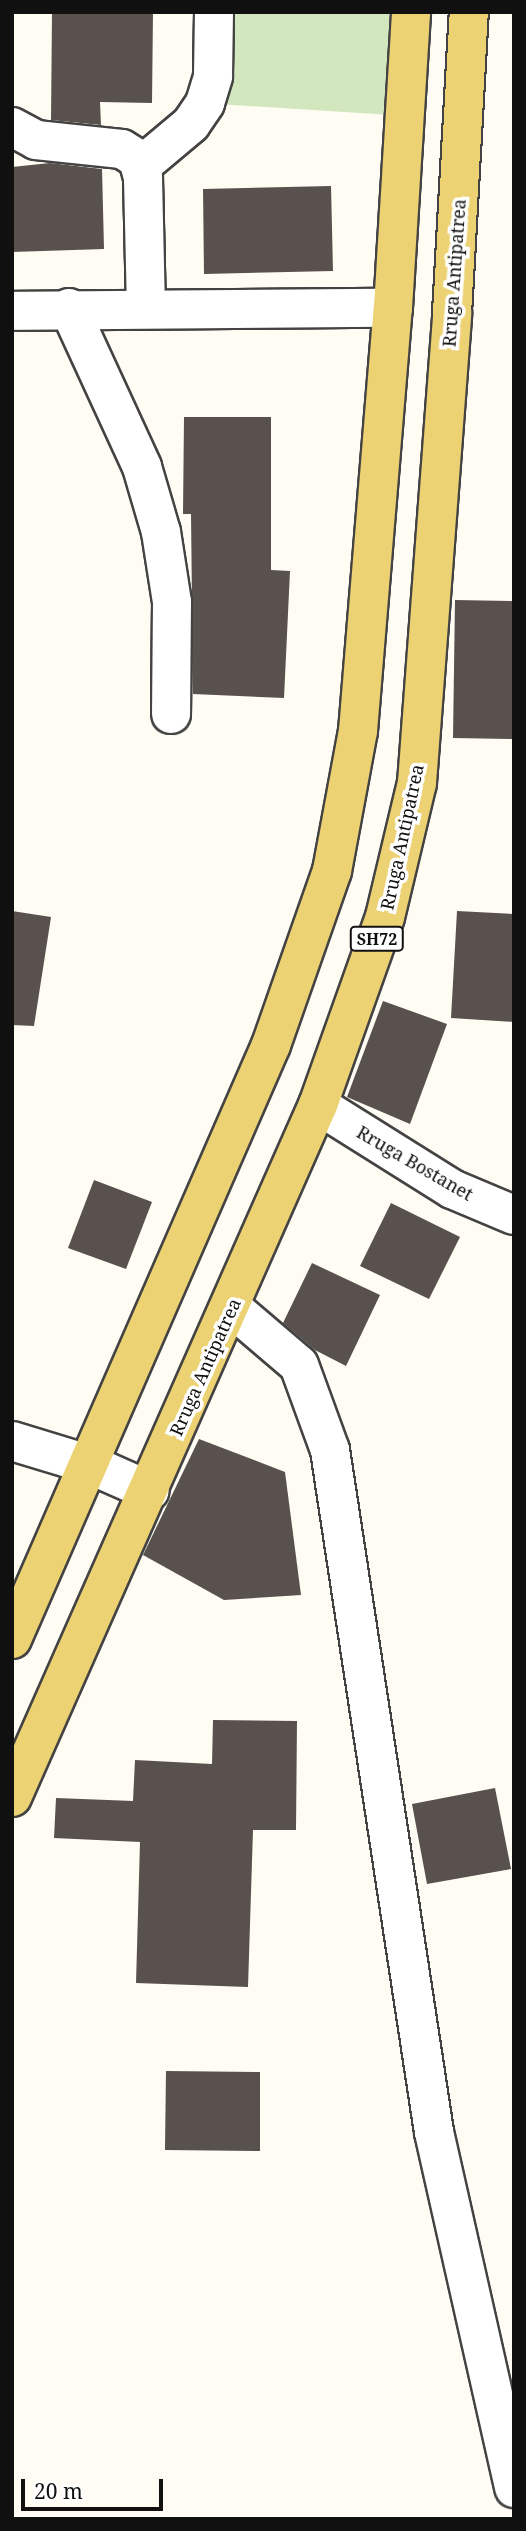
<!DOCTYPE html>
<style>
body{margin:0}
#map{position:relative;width:526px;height:2531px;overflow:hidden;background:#fefcf3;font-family:"Noto Serif",serif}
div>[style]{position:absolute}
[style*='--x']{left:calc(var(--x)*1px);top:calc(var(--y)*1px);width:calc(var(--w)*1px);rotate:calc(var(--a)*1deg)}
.green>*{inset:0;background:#d3e7bf}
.building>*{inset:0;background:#58514d}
.roads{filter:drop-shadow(2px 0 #434343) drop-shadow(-2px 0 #434343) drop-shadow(0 2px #434343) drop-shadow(0 -2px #434343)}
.street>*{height:38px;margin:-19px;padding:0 19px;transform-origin:19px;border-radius:19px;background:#fff}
.primary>*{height:38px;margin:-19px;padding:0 19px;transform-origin:19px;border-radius:19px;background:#edd274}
span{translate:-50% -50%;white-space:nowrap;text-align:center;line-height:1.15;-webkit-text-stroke:7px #fff;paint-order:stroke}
.shield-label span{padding:2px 5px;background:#fff;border:2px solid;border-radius:5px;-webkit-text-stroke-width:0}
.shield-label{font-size:16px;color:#101010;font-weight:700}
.street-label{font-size:18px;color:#101010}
.frame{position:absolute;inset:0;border:14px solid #101010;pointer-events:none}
.scale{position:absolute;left:21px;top:2479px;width:142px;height:32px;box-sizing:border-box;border:4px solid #101010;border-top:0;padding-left:9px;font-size:21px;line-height:24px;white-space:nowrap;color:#101010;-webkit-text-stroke:5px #fff;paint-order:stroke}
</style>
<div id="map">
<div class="green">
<div style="clip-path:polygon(219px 12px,396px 12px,392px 115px,217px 104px)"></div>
</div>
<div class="building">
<div style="clip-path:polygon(52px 12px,153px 12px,152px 103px,100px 102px,101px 125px,51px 120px)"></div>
<div style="clip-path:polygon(50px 163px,102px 169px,104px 249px,12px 252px,12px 167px)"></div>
<div style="clip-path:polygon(331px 186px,333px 271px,204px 274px,203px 189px)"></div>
<div style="clip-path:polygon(184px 417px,271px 417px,271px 570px,290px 571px,284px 698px,193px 694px,191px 514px,183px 514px)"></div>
<div style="clip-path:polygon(455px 600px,514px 601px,514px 739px,453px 738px)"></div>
<div style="clip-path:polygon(12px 911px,51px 917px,34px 1026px,12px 1025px)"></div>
<div style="clip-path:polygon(457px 911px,514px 914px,514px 1022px,451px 1018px)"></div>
<div style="clip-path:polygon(383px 1001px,447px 1024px,410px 1124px,347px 1097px)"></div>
<div style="clip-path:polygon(94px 1180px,152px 1202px,126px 1269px,68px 1248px)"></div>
<div style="clip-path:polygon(391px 1203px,460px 1237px,429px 1299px,360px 1266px)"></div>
<div style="clip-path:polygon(312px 1263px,380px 1295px,346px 1366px,315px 1350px,283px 1323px)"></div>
<div style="clip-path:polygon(199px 1439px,285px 1472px,301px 1595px,224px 1600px,143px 1555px)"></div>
<div style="clip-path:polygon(213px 1720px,297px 1721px,296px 1830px,253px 1830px,248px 1987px,136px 1983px,140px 1842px,54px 1838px,56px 1798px,133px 1801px,135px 1760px,212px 1764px)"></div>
<div style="clip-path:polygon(495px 1788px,511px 1869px,427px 1884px,412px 1804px)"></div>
<div style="clip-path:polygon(166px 2071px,260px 2072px,260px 2151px,165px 2150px)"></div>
</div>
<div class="roads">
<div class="street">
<div style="--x:12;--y:127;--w:27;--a:28"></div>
<div style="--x:36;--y:140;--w:86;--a:6"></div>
<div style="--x:122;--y:149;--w:19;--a:32"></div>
<div style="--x:138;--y:159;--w:20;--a:75"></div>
<div style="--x:143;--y:178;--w:131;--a:88.7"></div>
<div style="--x:141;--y:166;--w:65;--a:-40"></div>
<div style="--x:191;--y:124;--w:25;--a:-56"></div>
<div style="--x:205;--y:103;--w:28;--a:-73"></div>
<div style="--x:213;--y:76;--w:64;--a:-89.1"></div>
<div style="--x:69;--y:308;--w:175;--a:65.3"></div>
<div style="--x:142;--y:467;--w:68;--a:73.7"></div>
<div style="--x:161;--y:532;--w:71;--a:81.1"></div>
<div style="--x:172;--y:602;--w:112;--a:90.5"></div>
<div style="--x:12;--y:311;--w:381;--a:-0.5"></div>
<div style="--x:318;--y:1105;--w:158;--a:32.1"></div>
<div style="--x:452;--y:1189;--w:67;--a:22.8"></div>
<div style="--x:231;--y:1307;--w:89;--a:40.5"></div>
<div style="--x:299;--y:1365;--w:90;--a:70"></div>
<div style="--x:330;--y:1450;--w:690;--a:81.33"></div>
<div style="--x:434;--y:2132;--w:365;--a:77.3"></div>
<div style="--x:12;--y:1441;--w:83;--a:16.9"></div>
<div style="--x:91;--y:1465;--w:64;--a:23.8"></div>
</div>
<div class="primary">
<div style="--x:12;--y:1639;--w:648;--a:-66.44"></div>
<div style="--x:271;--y:1045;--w:184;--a:-70.7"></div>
<div style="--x:332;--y:871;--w:142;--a:-79.5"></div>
<div style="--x:358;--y:731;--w:424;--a:-85.3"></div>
<div style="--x:393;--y:308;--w:297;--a:-86.5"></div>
<div style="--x:12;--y:1797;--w:757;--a:-66.15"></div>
<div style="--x:318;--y:1105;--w:200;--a:-70.4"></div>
<div style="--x:385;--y:917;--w:138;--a:-76.6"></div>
<div style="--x:417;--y:783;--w:471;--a:-85.7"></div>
<div style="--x:452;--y:313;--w:301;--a:-86.8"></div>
</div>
</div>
<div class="shield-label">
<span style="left:377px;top:939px">SH72</span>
</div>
<div class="street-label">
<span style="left:454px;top:273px;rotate:-86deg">Rruga Antipatrea</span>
<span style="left:402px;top:837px;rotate:-78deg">Rruga Antipatrea</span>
<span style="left:415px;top:1163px;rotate:30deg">Rruga Bostanet</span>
<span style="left:205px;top:1367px;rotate:-66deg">Rruga Antipatrea</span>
</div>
<div class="frame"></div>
<div class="scale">20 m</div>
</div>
